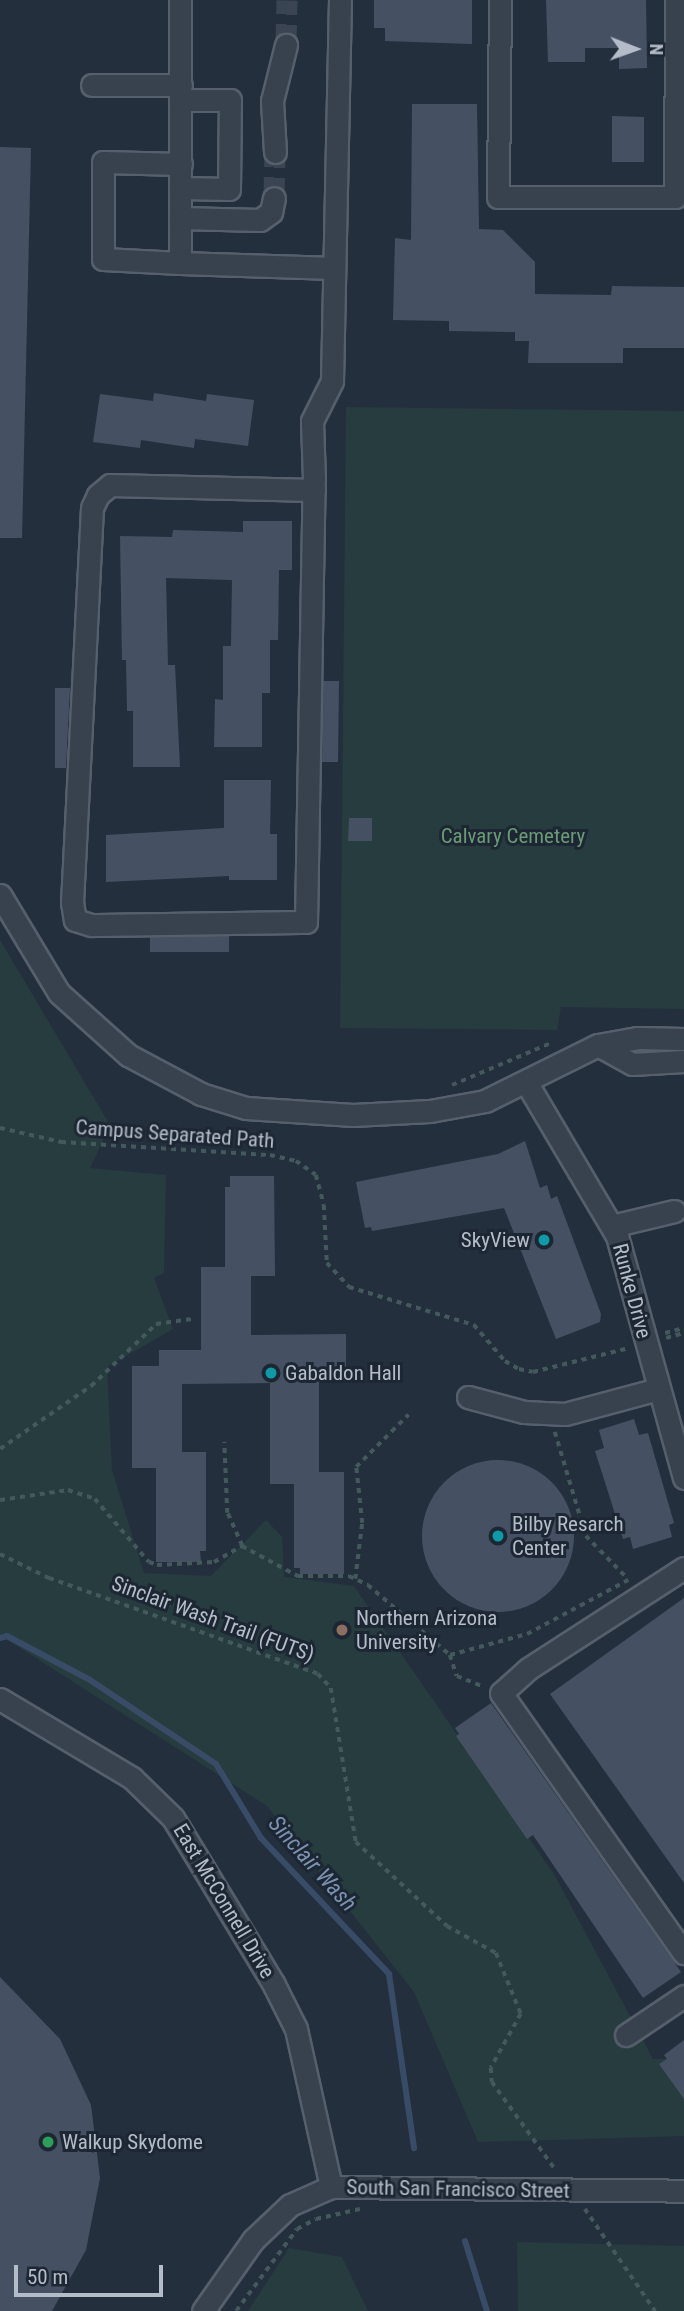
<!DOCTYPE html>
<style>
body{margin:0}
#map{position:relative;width:684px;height:2311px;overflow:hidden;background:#242f3e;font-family:"Roboto Condensed",sans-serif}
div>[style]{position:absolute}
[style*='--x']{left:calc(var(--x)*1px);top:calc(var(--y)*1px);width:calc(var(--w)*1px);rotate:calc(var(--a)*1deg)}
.green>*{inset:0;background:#263c3f}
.stream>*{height:6px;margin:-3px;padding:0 3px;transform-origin:3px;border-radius:3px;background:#394c67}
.building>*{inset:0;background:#455162}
.round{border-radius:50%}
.minor-tunnel>*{height:21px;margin-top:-10.5px;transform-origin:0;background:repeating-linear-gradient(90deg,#3a4453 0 21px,transparent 0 31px)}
.path>*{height:3.5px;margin-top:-1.75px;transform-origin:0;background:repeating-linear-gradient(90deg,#44595c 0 5px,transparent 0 10px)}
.roads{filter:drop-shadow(2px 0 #565f6c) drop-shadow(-2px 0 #565f6c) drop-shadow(0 2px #565f6c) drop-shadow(0 -2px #565f6c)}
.minor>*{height:21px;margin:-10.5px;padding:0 10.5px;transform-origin:10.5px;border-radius:10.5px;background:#38414e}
.dots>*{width:19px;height:19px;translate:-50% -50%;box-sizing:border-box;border:4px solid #1d2633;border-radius:50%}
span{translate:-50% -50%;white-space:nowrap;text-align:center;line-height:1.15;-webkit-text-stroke:6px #1d2633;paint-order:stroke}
.park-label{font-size:21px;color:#6b9a76}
.street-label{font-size:21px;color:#b4bcc9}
.poi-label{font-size:21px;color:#b4bcc9}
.right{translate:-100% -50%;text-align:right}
.left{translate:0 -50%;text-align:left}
.water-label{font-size:23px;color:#7c92b1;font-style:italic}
.north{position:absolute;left:600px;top:14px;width:70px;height:70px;-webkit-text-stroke:5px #1d2633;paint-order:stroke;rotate:91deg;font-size:19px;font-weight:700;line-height:28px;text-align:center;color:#b4bcc9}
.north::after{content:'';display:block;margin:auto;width:24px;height:32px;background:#b4bcc9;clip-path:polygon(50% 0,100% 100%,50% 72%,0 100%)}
.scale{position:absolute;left:14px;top:2265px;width:149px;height:32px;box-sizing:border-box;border:4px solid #b4bcc9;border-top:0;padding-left:9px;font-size:21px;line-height:24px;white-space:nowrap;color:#b4bcc9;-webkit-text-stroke:5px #1d2633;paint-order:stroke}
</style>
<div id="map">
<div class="green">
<div style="clip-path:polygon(346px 407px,684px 411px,684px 1009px,561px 1007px,557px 1030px,340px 1028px)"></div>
<div style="clip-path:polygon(0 940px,110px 1125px,90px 1168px,166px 1175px,164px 1273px,154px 1278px,173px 1329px,107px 1367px,112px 1470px,144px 1573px,211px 1576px,266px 1520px,282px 1537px,284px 1577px,354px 1586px,554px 1874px,653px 2059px,684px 2058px,684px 2136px,478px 2142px,414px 1992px,267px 1806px,0 1635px)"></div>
<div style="clip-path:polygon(517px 2242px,684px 2246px,684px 2311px,518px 2311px)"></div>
<div style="clip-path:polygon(289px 2248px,342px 2257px,368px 2311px,248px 2311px)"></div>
</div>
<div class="stream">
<div style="--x:0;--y:1638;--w:7;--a:-16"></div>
<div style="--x:7;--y:1636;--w:94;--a:27.9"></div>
<div style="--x:90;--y:1680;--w:151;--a:33.7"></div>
<div style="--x:216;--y:1764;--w:87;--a:58.7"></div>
<div style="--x:261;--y:1838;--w:187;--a:46.7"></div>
<div style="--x:389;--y:1974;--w:176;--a:81.8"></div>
<div style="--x:465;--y:2241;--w:73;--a:72.6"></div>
</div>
<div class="building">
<div style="clip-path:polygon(374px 0,472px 0,472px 44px,385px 41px,385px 28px,374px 28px)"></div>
<div style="clip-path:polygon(546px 0,646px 0,647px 68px,619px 69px,619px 48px,585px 48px,585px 62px,548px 62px)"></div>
<div style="clip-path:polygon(412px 104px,477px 104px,479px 229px,503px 230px,535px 262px,535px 294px,611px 295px,612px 286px,684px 287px,684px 348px,623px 348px,623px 363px,528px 363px,529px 341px,515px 341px,515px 332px,449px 331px,449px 321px,393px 320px,395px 238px,411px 240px)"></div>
<div style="clip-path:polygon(612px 116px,644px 117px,644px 162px,612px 162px)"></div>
<div style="clip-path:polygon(0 147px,31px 148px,22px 538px,0 538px)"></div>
<div style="clip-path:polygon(154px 393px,206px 401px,207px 394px,254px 400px,248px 446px,195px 439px,194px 448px,141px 440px,140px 448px,93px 442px,100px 394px,153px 401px)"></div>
<div style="clip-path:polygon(243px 521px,292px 521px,292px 570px,279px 570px,278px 640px,270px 640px,270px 693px,262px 693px,262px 747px,214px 747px,215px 699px,223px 700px,223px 646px,231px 646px,232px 580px,166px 578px,168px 665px,175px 665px,180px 767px,133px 767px,133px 711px,127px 711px,126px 660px,122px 660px,120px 536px,172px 537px,173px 530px,243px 532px)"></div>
<div style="clip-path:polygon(323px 681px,339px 681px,338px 762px,322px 762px)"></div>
<div style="clip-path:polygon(55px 688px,70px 688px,66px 768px,55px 768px)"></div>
<div style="clip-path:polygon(224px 780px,271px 780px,270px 834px,277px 834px,277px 880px,229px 880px,229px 876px,106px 882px,106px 835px,224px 828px)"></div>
<div style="clip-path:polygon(349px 818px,372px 818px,372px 841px,348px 841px)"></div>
<div style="clip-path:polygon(229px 936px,229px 952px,150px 952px,150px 937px)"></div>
<div style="clip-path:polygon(525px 1141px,540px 1188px,547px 1185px,551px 1199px,557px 1196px,601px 1314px,600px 1322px,556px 1339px,504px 1208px,372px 1231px,371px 1227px,365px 1228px,356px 1182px,498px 1154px)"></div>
<div style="clip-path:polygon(230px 1176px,274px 1176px,275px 1276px,251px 1276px,251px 1335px,346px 1334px,346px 1381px,319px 1381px,319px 1472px,344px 1472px,344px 1574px,300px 1574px,300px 1568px,294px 1568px,294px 1484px,270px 1484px,270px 1383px,182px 1384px,182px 1452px,206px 1452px,206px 1551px,200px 1551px,201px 1562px,156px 1562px,156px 1468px,132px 1468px,132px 1366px,159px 1366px,159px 1350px,201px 1350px,201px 1267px,225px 1267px,225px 1187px,230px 1187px)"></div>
<div style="clip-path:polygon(634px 1419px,639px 1435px,648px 1433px,674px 1523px,669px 1525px,672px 1537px,633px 1549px,630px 1537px,623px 1539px,595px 1451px,604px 1448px,599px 1430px)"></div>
<div class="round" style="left:422px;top:1460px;width:152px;height:152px"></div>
<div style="clip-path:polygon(684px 1598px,684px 1883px,550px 1694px)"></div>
<div style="clip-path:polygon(491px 1703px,681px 1972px,643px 1998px,533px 1835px,527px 1839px,456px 1736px,459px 1734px,455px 1728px)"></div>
<div style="clip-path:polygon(0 1977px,60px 2039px,91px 2105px,100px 2178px,86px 2250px,52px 2311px,0 2311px)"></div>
<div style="clip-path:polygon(684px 2040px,684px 2099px,659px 2064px,667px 2059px,664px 2055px)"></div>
</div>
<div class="minor-tunnel">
<div style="--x:286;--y:45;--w:45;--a:-88.7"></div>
<div style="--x:274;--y:198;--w:46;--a:-88.8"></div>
</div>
<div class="path">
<div style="--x:452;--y:1085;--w:108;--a:-23"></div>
<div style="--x:0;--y:1128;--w:63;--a:12.9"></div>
<div style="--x:61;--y:1142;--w:209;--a:3.6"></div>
<div style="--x:270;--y:1155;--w:27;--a:13"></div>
<div style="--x:296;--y:1161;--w:24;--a:35"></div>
<div style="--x:316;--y:1175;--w:31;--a:75"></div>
<div style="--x:324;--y:1205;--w:58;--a:87"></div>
<div style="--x:327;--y:1263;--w:33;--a:47"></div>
<div style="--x:349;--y:1287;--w:131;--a:16.9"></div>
<div style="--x:474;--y:1325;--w:48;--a:49.3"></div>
<div style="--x:505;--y:1361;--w:16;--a:30"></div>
<div style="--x:519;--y:1369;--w:14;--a:12"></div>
<div style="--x:533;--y:1372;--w:99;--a:-14"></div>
<div style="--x:665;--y:1333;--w:20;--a:-15"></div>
<div style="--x:666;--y:1338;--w:19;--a:-16"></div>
<div style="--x:555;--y:1432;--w:109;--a:73.4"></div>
<div style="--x:586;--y:1536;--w:57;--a:45.7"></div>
<div style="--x:0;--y:1449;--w:111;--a:-34.7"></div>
<div style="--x:91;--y:1386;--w:90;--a:-43.6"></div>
<div style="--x:156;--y:1324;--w:36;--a:-8"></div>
<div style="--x:0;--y:1500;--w:69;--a:-8.4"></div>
<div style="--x:68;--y:1490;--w:28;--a:18"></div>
<div style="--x:95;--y:1499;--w:83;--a:49.4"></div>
<div style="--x:149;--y:1562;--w:9;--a:21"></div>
<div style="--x:157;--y:1565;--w:57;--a:-3"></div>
<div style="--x:214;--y:1562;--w:32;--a:-30"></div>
<div style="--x:242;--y:1546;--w:36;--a:-114"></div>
<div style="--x:227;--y:1513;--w:71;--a:-92.4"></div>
<div style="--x:242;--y:1546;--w:64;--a:28.2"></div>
<div style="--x:298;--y:1576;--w:51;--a:0"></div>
<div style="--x:349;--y:1576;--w:21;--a:25"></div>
<div style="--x:368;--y:1585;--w:108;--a:40.5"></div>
<div style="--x:450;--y:1655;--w:22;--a:72"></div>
<div style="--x:457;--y:1676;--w:27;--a:22"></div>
<div style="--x:0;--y:1554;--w:55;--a:26.1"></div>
<div style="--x:49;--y:1578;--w:286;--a:19.6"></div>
<div style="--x:318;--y:1674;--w:19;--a:47"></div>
<div style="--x:331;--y:1688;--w:156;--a:80.8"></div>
<div style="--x:356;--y:1842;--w:124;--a:42.7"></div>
<div style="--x:447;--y:1926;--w:56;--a:28.9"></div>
<div style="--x:496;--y:1953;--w:66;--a:67.7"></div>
<div style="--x:521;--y:2014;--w:62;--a:119.1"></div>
<div style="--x:491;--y:2068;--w:14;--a:86"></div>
<div style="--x:492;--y:2082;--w:107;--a:54.1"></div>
<div style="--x:355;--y:1579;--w:56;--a:-82.9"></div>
<div style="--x:362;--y:1523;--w:56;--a:-96.1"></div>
<div style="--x:356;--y:1467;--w:74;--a:-45"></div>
<div style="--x:450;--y:1655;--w:80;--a:-15.3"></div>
<div style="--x:527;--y:1634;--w:115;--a:-28.1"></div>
<div style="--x:585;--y:2209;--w:124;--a:55.5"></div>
<div style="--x:236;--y:2311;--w:102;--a:-53.4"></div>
<div style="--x:297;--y:2229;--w:21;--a:-28"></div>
<div style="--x:316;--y:2219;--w:45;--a:-12.8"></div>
</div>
<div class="roads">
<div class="minor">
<div style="--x:180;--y:0;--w:263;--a:90"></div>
<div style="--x:180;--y:263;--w:154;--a:1.9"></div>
<div style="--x:500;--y:0;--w:197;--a:90.6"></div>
<div style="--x:498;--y:197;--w:177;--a:0"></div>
<div style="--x:675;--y:197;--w:197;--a:-89.7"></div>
<div style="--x:92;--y:85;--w:89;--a:0"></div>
<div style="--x:275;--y:152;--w:51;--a:-93.4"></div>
<div style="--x:272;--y:101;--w:58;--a:-76"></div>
<div style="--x:181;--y:188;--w:48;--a:1.2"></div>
<div style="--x:229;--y:189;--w:89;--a:-89.4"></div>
<div style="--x:230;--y:100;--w:49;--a:180"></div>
<div style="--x:180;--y:218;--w:80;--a:1.4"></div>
<div style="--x:260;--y:220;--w:14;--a:-36"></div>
<div style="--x:271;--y:212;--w:14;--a:-78"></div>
<div style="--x:180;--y:263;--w:77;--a:-177"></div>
<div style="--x:103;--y:259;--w:97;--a:-90"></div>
<div style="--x:103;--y:162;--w:78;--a:1.5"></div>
<div style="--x:314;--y:490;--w:204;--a:-178.6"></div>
<div style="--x:110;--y:485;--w:16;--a:140"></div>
<div style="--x:98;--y:495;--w:14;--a:115"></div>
<div style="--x:92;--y:508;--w:395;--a:92.9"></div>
<div style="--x:72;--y:902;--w:18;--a:81"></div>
<div style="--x:75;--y:920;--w:17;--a:17"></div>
<div style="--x:91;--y:925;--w:215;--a:-0.8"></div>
<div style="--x:306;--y:922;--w:443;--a:-89"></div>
<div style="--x:314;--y:479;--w:58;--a:-92"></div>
<div style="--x:312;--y:421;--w:45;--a:-63.4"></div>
<div style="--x:332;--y:381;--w:381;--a:-88.8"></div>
<div style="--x:0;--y:895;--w:114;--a:59"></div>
<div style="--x:59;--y:993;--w:93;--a:41.9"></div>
<div style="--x:128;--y:1055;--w:83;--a:28.1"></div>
<div style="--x:201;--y:1094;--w:47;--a:17.3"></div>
<div style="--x:246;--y:1108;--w:107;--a:3.7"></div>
<div style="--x:353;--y:1115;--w:77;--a:-3"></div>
<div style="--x:430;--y:1111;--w:56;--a:-10.3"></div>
<div style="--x:485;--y:1101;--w:126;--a:-26.4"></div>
<div style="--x:598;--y:1045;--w:40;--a:-10"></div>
<div style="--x:637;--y:1038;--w:47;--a:1.2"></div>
<div style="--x:598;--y:1045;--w:39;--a:29"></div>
<div style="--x:632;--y:1064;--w:52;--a:-3.3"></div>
<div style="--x:526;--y:1082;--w:179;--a:59.4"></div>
<div style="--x:617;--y:1236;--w:251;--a:74.5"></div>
<div style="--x:612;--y:1226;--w:64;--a:-13.6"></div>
<div style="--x:468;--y:1397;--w:58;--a:15"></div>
<div style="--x:524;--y:1412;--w:41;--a:2.8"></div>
<div style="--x:565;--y:1414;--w:96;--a:-15"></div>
<div style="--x:684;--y:1568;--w:186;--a:147.1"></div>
<div style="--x:528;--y:1669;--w:36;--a:138"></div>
<div style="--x:501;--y:1693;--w:318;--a:54.9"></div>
<div style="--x:0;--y:1699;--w:154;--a:30.9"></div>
<div style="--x:132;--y:1778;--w:57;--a:44.3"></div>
<div style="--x:173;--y:1818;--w:195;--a:58.8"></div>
<div style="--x:274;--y:1985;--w:49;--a:63.4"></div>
<div style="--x:296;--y:2029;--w:162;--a:77.5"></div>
<div style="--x:626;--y:2035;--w:70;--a:-33.9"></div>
<div style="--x:203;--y:2311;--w:87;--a:-54.8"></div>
<div style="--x:253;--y:2240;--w:51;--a:-43.4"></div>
<div style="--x:290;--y:2205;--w:45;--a:-23.7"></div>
<div style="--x:331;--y:2187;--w:353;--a:0.6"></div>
</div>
</div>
<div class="dots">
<div style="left:544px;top:1240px;background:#0f9aa8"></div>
<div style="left:271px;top:1373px;background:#0f9aa8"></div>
<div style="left:498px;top:1536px;background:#0f9aa8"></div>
<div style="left:342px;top:1630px;background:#8d6e63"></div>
<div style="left:48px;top:2142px;background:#2e9e5b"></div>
</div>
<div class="park-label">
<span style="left:513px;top:836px">Calvary Cemetery</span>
</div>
<div class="street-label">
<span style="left:175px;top:1134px;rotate:4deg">Campus Separated Path</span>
<span style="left:632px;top:1291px;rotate:75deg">Runke Drive</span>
<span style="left:213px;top:1619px;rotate:20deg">Sinclair Wash Trail (FUTS)</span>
<span style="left:224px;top:1901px;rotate:59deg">East McConnell Drive</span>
<span style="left:458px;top:2189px;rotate:1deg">South San Francisco Street</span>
</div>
<div class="poi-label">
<span class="right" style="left:530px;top:1240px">SkyView</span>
<span class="left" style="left:285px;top:1373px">Gabaldon Hall</span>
<span class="left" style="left:512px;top:1536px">Bilby Resarch<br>Center</span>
<span class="left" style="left:356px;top:1630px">Northern Arizona<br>University</span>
<span class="left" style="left:62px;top:2142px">Walkup Skydome</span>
</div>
<div class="water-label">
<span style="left:312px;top:1864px;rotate:48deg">Sinclair Wash</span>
</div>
<div class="north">N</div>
<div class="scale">50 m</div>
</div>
